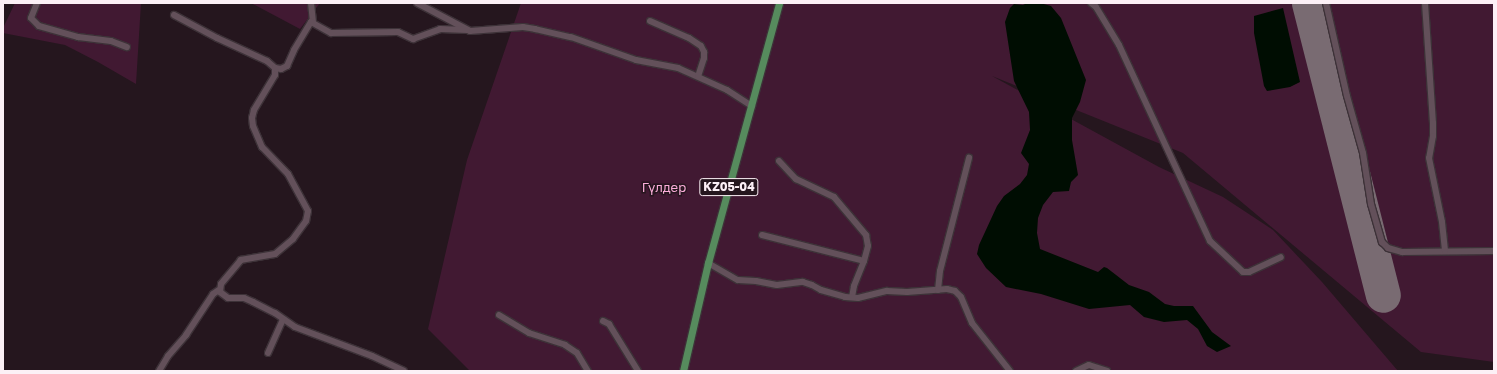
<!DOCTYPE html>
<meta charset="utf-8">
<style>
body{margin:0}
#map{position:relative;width:1497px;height:374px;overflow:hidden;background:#25161e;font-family:"Golos Text",sans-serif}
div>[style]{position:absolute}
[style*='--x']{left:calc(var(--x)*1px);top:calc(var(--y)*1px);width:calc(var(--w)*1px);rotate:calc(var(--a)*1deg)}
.green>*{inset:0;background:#411932}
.water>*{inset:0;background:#000d02}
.runway>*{height:35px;margin:-17.5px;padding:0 17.5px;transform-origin:17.5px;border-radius:17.5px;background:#796b72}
.roads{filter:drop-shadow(1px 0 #3d3238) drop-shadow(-1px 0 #3d3238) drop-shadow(0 1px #3d3238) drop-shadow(0 -1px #3d3238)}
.minor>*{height:6px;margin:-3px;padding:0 3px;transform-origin:3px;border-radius:3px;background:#63505a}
.major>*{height:7px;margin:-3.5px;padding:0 3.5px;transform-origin:3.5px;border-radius:3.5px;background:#568b5d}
span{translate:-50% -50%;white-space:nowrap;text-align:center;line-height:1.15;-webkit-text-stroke:3px #25161e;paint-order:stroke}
.shield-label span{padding:1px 3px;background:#25161e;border:1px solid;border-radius:3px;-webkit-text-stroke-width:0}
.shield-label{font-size:12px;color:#fcf0f6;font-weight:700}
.park-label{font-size:13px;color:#fbadd9}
.frame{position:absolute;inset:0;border:4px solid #fcf0f6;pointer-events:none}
</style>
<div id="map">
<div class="green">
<div style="clip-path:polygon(15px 3px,141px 3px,136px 84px,98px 62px,65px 45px,3px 33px,3px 28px)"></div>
<div style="clip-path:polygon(251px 3px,320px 3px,300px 29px)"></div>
<div style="clip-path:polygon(521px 3px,1494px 3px,1494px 362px,1421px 352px,1183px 153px,992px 76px,1159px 167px,1223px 197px,1273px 230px,1322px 282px,1398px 371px,470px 371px,428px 329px,467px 160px)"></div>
</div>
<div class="water">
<div style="clip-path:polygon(1027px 3px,1040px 3px,1051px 6px,1061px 18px,1086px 80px,1080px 102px,1072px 118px,1072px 140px,1078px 175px,1071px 182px,1069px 191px,1053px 192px,1043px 205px,1038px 218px,1037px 233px,1040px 249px,1098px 272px,1104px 267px,1107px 268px,1129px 285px,1149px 292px,1165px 304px,1174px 306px,1193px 306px,1212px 332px,1231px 346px,1217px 352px,1207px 346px,1198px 329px,1187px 320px,1164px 322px,1144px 317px,1130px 305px,1089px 309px,1041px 294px,1006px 287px,986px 268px,977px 254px,979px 245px,997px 206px,1004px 196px,1020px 184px,1027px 175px,1029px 164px,1021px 153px,1030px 130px,1029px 112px,1014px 81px,1005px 22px,1010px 8px,1014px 4px,1023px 5px)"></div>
<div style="clip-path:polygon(1283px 8px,1300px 82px,1290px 87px,1267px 91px,1264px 86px,1254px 33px,1254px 16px)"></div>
<div style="clip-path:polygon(1320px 103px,1325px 103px,1328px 115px,1328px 125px,1323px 127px,1319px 105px)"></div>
</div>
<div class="runway">
<div style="--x:1309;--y:3;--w:301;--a:75.8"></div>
</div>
<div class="roads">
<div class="minor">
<div style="--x:37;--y:3;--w:16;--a:112"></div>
<div style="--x:31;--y:18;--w:11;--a:45"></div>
<div style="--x:39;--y:26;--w:41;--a:15.8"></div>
<div style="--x:78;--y:37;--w:33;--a:7"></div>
<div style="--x:111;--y:41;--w:17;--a:21"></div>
<div style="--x:311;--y:3;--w:20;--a:84"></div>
<div style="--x:417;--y:3;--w:60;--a:27.8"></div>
<div style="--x:470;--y:31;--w:53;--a:-4.3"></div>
<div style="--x:523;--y:27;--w:12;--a:9"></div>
<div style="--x:535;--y:29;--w:37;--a:13"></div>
<div style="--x:571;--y:37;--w:69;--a:19.5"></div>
<div style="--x:636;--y:60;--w:43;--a:10.8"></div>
<div style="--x:678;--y:68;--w:54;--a:24.2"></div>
<div style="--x:727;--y:90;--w:30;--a:33"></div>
<div style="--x:1091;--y:3;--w:6;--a:39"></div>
<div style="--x:1096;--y:7;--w:44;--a:58.8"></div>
<div style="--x:1119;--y:45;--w:216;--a:65.1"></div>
<div style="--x:1210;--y:241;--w:45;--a:43.2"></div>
<div style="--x:1243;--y:272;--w:6;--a:0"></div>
<div style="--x:1249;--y:272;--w:35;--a:-25"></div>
<div style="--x:1326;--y:3;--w:95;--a:77.3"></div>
<div style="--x:1347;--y:96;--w:59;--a:74.3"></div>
<div style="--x:1363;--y:153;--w:52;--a:81.1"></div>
<div style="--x:1371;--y:204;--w:40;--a:74"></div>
<div style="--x:1382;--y:242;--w:8;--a:45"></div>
<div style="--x:1388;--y:248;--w:15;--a:16"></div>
<div style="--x:1402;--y:252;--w:92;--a:-0.6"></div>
<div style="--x:1425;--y:3;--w:120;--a:86.2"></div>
<div style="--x:1433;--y:123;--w:13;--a:90"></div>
<div style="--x:1433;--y:136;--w:22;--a:100"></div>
<div style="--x:1429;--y:158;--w:65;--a:78.5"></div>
<div style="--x:1442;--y:222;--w:29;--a:84"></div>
<div style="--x:174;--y:15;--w:49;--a:28.1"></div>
<div style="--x:217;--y:38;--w:55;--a:24.7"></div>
<div style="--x:267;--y:61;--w:11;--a:41"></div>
<div style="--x:275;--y:68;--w:7;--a:90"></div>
<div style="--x:275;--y:75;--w:41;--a:121"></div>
<div style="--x:254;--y:110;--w:8;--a:104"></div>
<div style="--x:252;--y:118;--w:8;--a:83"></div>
<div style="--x:253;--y:126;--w:23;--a:67"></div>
<div style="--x:262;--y:147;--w:37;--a:46"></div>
<div style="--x:288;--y:174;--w:42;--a:61.6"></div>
<div style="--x:308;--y:211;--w:10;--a:101"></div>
<div style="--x:306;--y:221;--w:22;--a:126"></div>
<div style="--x:293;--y:239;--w:23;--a:140"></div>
<div style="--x:275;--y:254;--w:35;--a:170"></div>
<div style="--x:241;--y:260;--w:31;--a:130"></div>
<div style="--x:221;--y:284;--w:8;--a:97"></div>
<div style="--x:220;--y:292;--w:10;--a:37"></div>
<div style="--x:228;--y:298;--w:16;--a:0"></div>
<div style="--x:244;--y:298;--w:10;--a:24"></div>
<div style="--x:253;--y:302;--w:25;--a:27"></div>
<div style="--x:275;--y:313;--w:24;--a:35"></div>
<div style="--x:295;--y:327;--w:82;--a:20.6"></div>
<div style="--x:372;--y:356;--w:35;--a:25"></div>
<div style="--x:650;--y:21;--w:43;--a:23.6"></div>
<div style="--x:689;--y:38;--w:14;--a:34"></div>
<div style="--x:701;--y:46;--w:7;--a:63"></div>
<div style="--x:704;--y:52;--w:6;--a:90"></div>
<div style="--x:704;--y:58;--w:19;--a:108"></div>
<div style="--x:275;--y:68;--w:6;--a:9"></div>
<div style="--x:281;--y:69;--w:7;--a:-27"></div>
<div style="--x:287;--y:66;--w:17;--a:-66"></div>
<div style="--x:294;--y:50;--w:33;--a:-59"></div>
<div style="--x:311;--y:22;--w:23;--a:29"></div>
<div style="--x:331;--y:33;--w:67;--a:-0.9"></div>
<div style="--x:398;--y:32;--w:17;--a:25"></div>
<div style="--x:413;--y:39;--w:29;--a:-20"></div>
<div style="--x:440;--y:29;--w:27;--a:2"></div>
<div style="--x:779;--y:161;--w:25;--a:47"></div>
<div style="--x:796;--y:179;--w:42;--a:25.3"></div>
<div style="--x:834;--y:197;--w:50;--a:49.9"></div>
<div style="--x:866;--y:235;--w:11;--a:80"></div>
<div style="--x:868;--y:246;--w:16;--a:105"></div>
<div style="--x:864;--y:261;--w:27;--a:112"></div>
<div style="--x:854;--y:286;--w:11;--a:100"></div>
<div style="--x:762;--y:235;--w:105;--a:14.3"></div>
<div style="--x:708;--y:263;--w:34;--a:30"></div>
<div style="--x:738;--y:280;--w:18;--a:3"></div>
<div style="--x:756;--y:281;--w:21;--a:11"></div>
<div style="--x:777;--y:285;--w:26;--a:-7"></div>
<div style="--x:803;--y:282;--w:9;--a:18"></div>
<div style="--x:812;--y:285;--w:10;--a:29"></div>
<div style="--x:821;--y:290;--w:25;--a:16"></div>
<div style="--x:845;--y:297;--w:13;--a:4"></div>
<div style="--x:858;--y:298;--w:30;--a:-14"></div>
<div style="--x:887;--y:291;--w:20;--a:3"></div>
<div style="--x:907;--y:292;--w:40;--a:-4.3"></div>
<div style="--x:947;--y:289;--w:8;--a:14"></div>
<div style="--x:955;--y:291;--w:8;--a:45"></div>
<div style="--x:961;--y:297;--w:28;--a:67"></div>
<div style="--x:972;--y:323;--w:61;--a:51.6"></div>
<div style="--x:938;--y:290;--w:19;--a:-84"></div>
<div style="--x:940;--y:271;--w:117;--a:-75.6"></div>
<div style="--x:499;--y:315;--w:35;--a:31"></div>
<div style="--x:529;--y:333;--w:38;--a:18"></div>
<div style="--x:565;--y:345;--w:14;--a:34"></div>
<div style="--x:577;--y:353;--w:21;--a:59"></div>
<div style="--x:603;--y:321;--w:7;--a:27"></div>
<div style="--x:609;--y:324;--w:55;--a:58.3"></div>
<div style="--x:268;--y:353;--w:36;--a:-66"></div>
<div style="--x:159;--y:371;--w:17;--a:-59"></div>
<div style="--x:168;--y:356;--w:28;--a:-49"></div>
<div style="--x:186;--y:335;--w:49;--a:-56.6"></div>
<div style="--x:213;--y:294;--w:7;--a:-34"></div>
<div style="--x:1076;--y:371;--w:14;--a:-25"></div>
<div style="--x:1089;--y:365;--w:19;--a:18"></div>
</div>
<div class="major">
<div style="--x:683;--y:371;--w:111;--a:-77"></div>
<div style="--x:708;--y:263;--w:270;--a:-74.7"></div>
</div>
</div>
<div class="shield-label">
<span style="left:729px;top:187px">KZ05-04</span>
</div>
<div class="park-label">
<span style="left:664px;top:187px">Гүлдер</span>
</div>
<div class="frame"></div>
</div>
